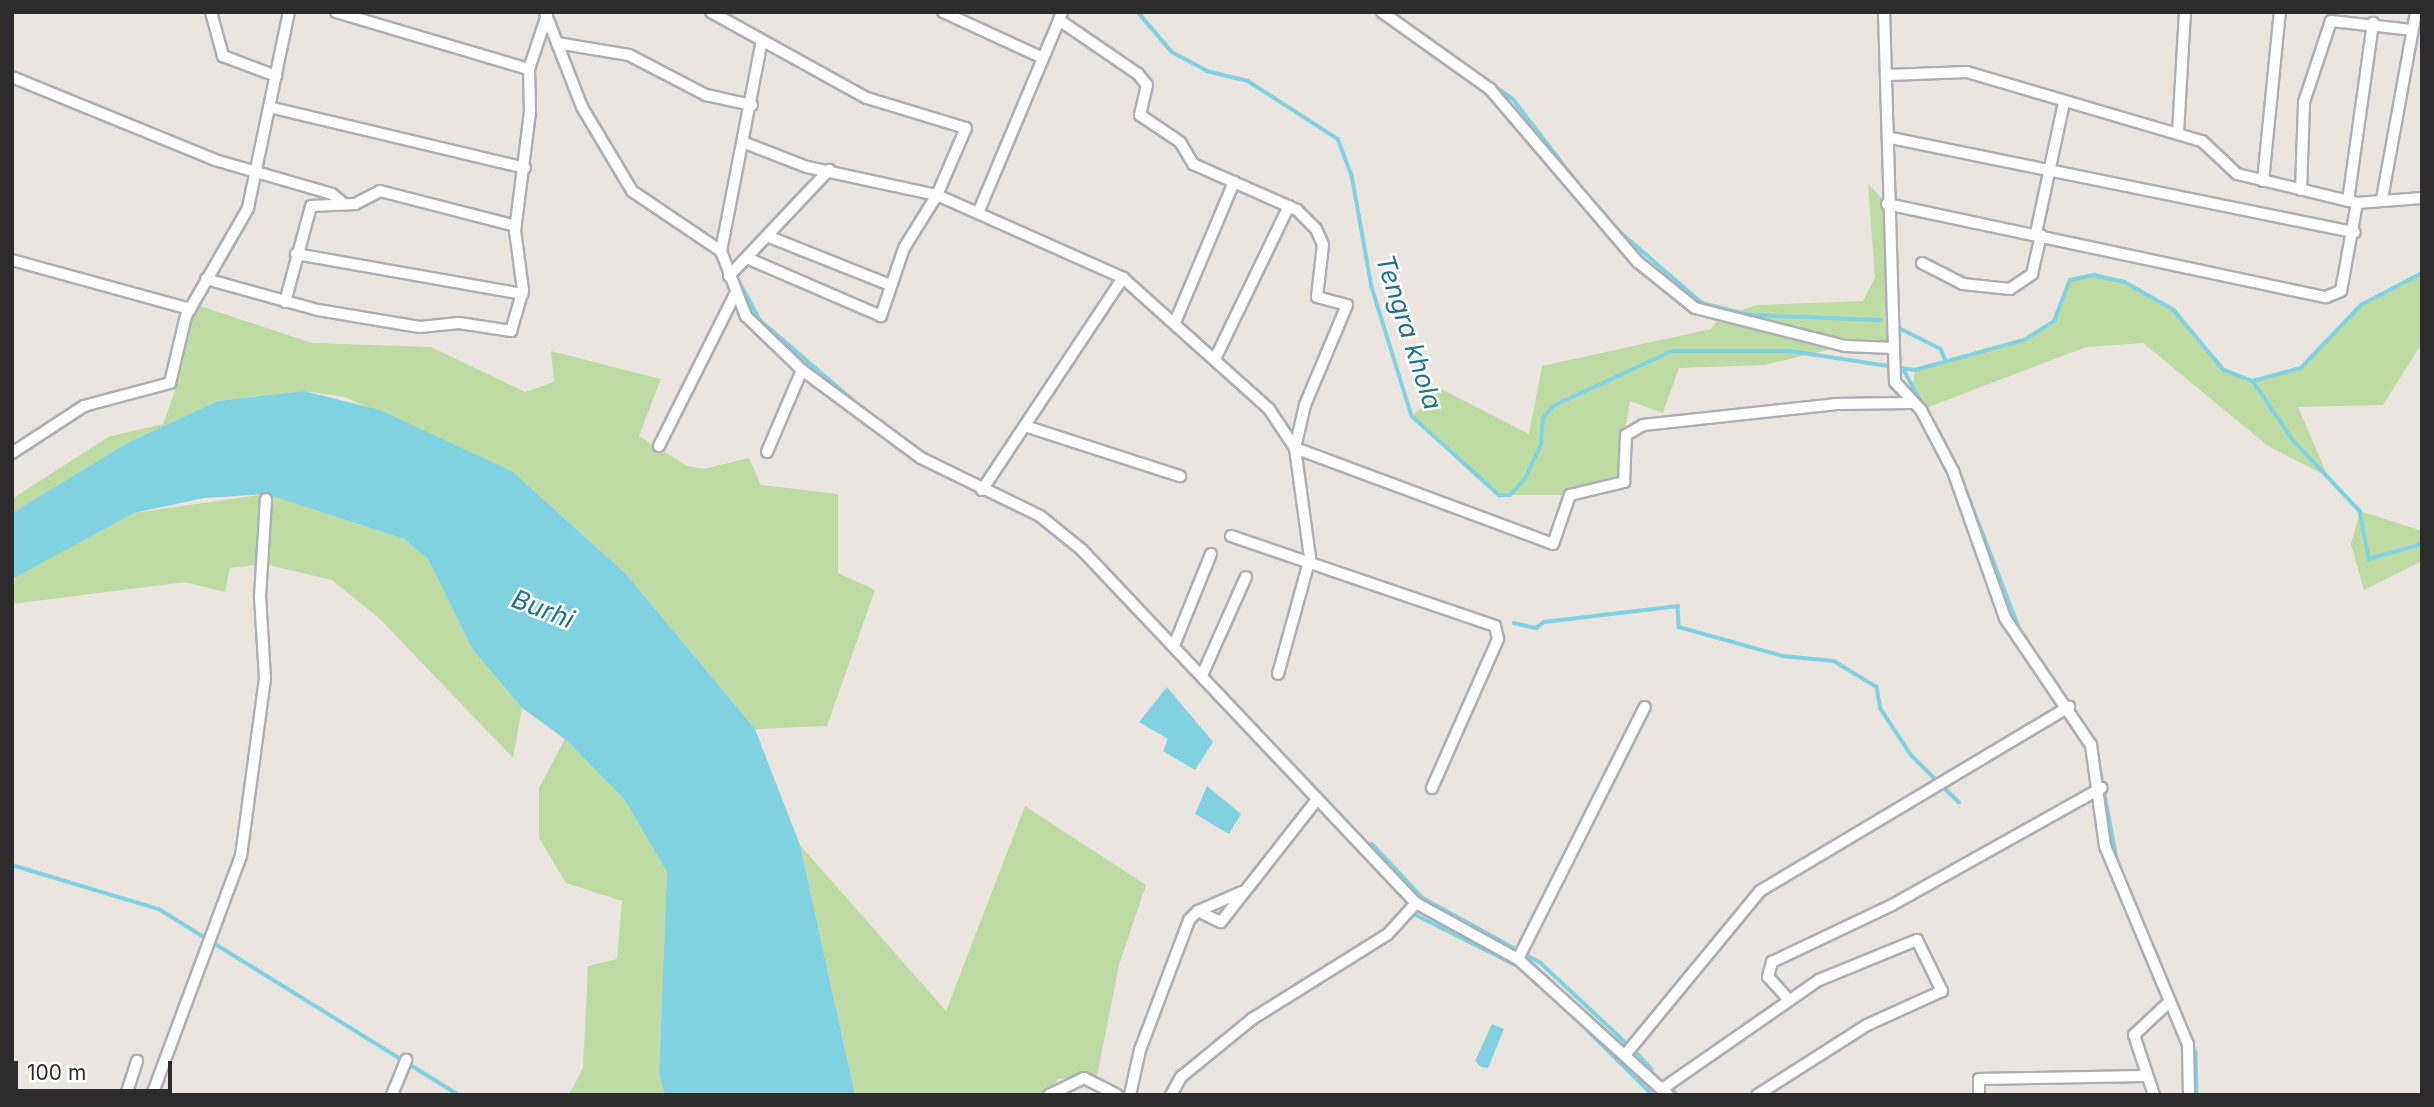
<!DOCTYPE html>
<style>
body{margin:0}
#map{position:relative;width:2434px;height:1107px;overflow:hidden;background:#ebe5e0;font-family:Inter,sans-serif}
div>[style]{position:absolute}
[style*='--x']{left:calc(var(--x)*1px);top:calc(var(--y)*1px);width:calc(var(--w)*1px);rotate:calc(var(--a)*1deg)}
.green>*{inset:0;background:#bddba3}
.water>*{inset:0;background:#80d2e0}
.stream>*{height:3.5px;margin:-1.75px;padding:0 1.75px;transform-origin:1.75px;border-radius:1.75px;background:#80d2e0}
.roads{filter:drop-shadow(2px 0 #acafb6) drop-shadow(-2px 0 #acafb6) drop-shadow(0 2px #acafb6) drop-shadow(0 -2px #acafb6)}
.minor>*{height:10px;margin:-5px;padding:0 5px;transform-origin:5px;border-radius:5px;background:#fff}
span{translate:-50% -50%;white-space:nowrap;text-align:center;line-height:1.15;-webkit-text-stroke:5px #fff;paint-order:stroke}
.water-label{font-size:26px;color:#1f748c;font-style:italic}
.frame{position:absolute;inset:0;border:14px solid #2c2c2c;pointer-events:none}
.scale{position:absolute;left:14px;top:1061px;width:158px;height:32px;box-sizing:border-box;border:4px solid #2c2c2c;border-top:0;padding-left:9px;font-size:21px;line-height:24px;white-space:nowrap;color:#2c2c2c;-webkit-text-stroke:5px #fff;paint-order:stroke}
</style>
<div id="map">
<div class="green">
<div style="clip-path:polygon(1868px 184px,1887px 204px,1893px 348px,1845px 346px,1764px 365px,1679px 368px,1663px 413px,1630px 401px,1617px 476px,1570px 495px,1499px 495px,1412px 416px,1441px 389px,1529px 434px,1542px 366px,1711px 329px,1720px 317px,1757px 305px,1863px 301px,1875px 278px)"></div>
<div style="clip-path:polygon(2422px 273px,2422px 343px,2383px 405px,2298px 407px,2328px 477px,2268px 446px,2143px 343px,2086px 347px,1921px 410px,1911px 403px,1915px 370px,2024px 340px,2054px 321px,2065px 287px,2078px 276px,2106px 276px,2152px 297px,2174px 310px,2224px 370px,2253px 381px,2301px 368px,2361px 305px)"></div>
<div style="clip-path:polygon(191px 303px,312px 343px,431px 347px,525px 392px,554px 382px,551px 351px,661px 379px,639px 436px,687px 466px,704px 469px,749px 458px,761px 485px,838px 494px,838px 573px,875px 590px,827px 726px,755px 729px,626px 574px,513px 472px,345px 397px,304px 391px,218px 401px,127px 443px,12px 513px,12px 499px,108px 437px,163px 424px,175px 391px,176px 329px)"></div>
<div style="clip-path:polygon(266px 494px,404px 539px,428px 559px,473px 650px,522px 708px,513px 758px,380px 619px,332px 580px,265px 564px,230px 568px,225px 592px,185px 582px,12px 604px,16px 573px,134px 513px)"></div>
<div style="clip-path:polygon(2360px 511px,2422px 531px,2422px 561px,2364px 590px,2351px 544px)"></div>
<div style="clip-path:polygon(565px 739px,624px 799px,667px 872px,659px 1074px,665px 1095px,569px 1095px,583px 1068px,588px 966px,617px 959px,622px 901px,566px 883px,539px 838px,539px 788px)"></div>
<div style="clip-path:polygon(1025px 806px,1146px 885px,1119px 965px,1097px 1076px,1058px 1079px,1045px 1095px,855px 1095px,800px 845px,946px 1011px)"></div>
</div>
<div class="water">
<div style="clip-path:polygon(304px 391px,380px 410px,513px 472px,626px 574px,755px 729px,800px 845px,855px 1095px,665px 1095px,659px 1074px,667px 872px,624px 799px,565px 739px,522px 708px,473px 650px,428px 559px,404px 539px,266px 494px,204px 498px,134px 513px,12px 579px,12px 513px,127px 443px,218px 401px)"></div>
<div style="clip-path:polygon(1167px 687px,1213px 742px,1195px 770px,1163px 751px,1168px 739px,1139px 722px)"></div>
<div style="clip-path:polygon(1207px 786px,1241px 814px,1229px 834px,1195px 814px)"></div>
<div style="clip-path:polygon(1492px 1024px,1504px 1029px,1488px 1068px,1481px 1067px,1475px 1061px)"></div>
</div>
<div class="stream">
<div style="--x:1138;--y:12;--w:52;--a:49.6"></div>
<div style="--x:1172;--y:52;--w:40;--a:28"></div>
<div style="--x:1207;--y:71;--w:42;--a:13.7"></div>
<div style="--x:1248;--y:81;--w:107;--a:32.8"></div>
<div style="--x:1338;--y:139;--w:39;--a:69"></div>
<div style="--x:1352;--y:175;--w:114;--a:79.9"></div>
<div style="--x:1372;--y:287;--w:135;--a:72.8"></div>
<div style="--x:1412;--y:416;--w:118;--a:42.2"></div>
<div style="--x:1499;--y:495;--w:11;--a:0"></div>
<div style="--x:1510;--y:495;--w:22;--a:-47"></div>
<div style="--x:1525;--y:479;--w:38;--a:-65"></div>
<div style="--x:1541;--y:444;--w:26;--a:-86"></div>
<div style="--x:1543;--y:418;--w:16;--a:-50"></div>
<div style="--x:1553;--y:406;--w:131;--a:-24.8"></div>
<div style="--x:1672;--y:351;--w:118;--a:0"></div>
<div style="--x:1790;--y:351;--w:126;--a:8.6"></div>
<div style="--x:1915;--y:370;--w:113;--a:-15.4"></div>
<div style="--x:2024;--y:340;--w:36;--a:-32"></div>
<div style="--x:2054;--y:321;--w:44;--a:-68.7"></div>
<div style="--x:2070;--y:280;--w:25;--a:-12"></div>
<div style="--x:2094;--y:275;--w:32;--a:13"></div>
<div style="--x:2125;--y:282;--w:56;--a:29.7"></div>
<div style="--x:2174;--y:310;--w:78;--a:50.2"></div>
<div style="--x:2224;--y:370;--w:31;--a:21"></div>
<div style="--x:2253;--y:381;--w:71;--a:55.9"></div>
<div style="--x:2293;--y:440;--w:98;--a:46.7"></div>
<div style="--x:2360;--y:511;--w:49;--a:79.4"></div>
<div style="--x:2369;--y:559;--w:55;--a:-15.8"></div>
<div style="--x:1493;--y:85;--w:24;--a:35"></div>
<div style="--x:1513;--y:99;--w:115;--a:52.4"></div>
<div style="--x:1618;--y:230;--w:111;--a:41"></div>
<div style="--x:1702;--y:303;--w:49;--a:14"></div>
<div style="--x:1750;--y:315;--w:131;--a:2.2"></div>
<div style="--x:739;--y:281;--w:44;--a:61.7"></div>
<div style="--x:760;--y:320;--w:136;--a:40.8"></div>
<div style="--x:1895;--y:326;--w:51;--a:26.6"></div>
<div style="--x:1941;--y:349;--w:13;--a:67"></div>
<div style="--x:1904;--y:370;--w:113;--a:61.4"></div>
<div style="--x:1958;--y:469;--w:175;--a:68.9"></div>
<div style="--x:2253;--y:381;--w:50;--a:-15.2"></div>
<div style="--x:2301;--y:368;--w:87;--a:-46.4"></div>
<div style="--x:2361;--y:305;--w:69;--a:-27.7"></div>
<div style="--x:1144;--y:609;--w:40;--a:44"></div>
<div style="--x:1514;--y:623;--w:23;--a:13"></div>
<div style="--x:1536;--y:628;--w:10;--a:-37"></div>
<div style="--x:1544;--y:622;--w:135;--a:-6.8"></div>
<div style="--x:1678;--y:606;--w:21;--a:87"></div>
<div style="--x:1679;--y:627;--w:108;--a:15.6"></div>
<div style="--x:1783;--y:656;--w:51;--a:5.6"></div>
<div style="--x:1834;--y:661;--w:50;--a:31.2"></div>
<div style="--x:1877;--y:687;--w:22;--a:80"></div>
<div style="--x:1881;--y:709;--w:56;--a:56.6"></div>
<div style="--x:1912;--y:756;--w:66;--a:44.4"></div>
<div style="--x:2025;--y:639;--w:121;--a:55.8"></div>
<div style="--x:2096;--y:746;--w:121;--a:79.5"></div>
<div style="--x:1372;--y:844;--w:74;--a:46.6"></div>
<div style="--x:1423;--y:898;--w:135;--a:28.8"></div>
<div style="--x:1541;--y:963;--w:115;--a:43.2"></div>
<div style="--x:12;--y:865;--w:153;--a:16.7"></div>
<div style="--x:159;--y:909;--w:353;--a:31.8"></div>
<div style="--x:1416;--y:915;--w:116;--a:26.6"></div>
<div style="--x:2140;--y:917;--w:58;--a:67.8"></div>
<div style="--x:1567;--y:1010;--w:121;--a:44.7"></div>
<div style="--x:2184;--y:1022;--w:34;--a:69"></div>
<div style="--x:2196;--y:1054;--w:41;--a:88.6"></div>
<div style="--x:1634;--y:1050;--w:26;--a:47"></div>
<div style="--x:1671;--y:1088;--w:10;--a:45"></div>
</div>
<div class="roads">
<div class="minor">
<div style="--x:211;--y:12;--w:46;--a:74.7"></div>
<div style="--x:223;--y:56;--w:57;--a:20.7"></div>
<div style="--x:336;--y:12;--w:201;--a:16.5"></div>
<div style="--x:545;--y:12;--w:102;--a:68.7"></div>
<div style="--x:582;--y:107;--w:98;--a:59.2"></div>
<div style="--x:632;--y:191;--w:107;--a:34"></div>
<div style="--x:721;--y:251;--w:70;--a:69"></div>
<div style="--x:746;--y:316;--w:78;--a:44"></div>
<div style="--x:802;--y:370;--w:148;--a:36.5"></div>
<div style="--x:921;--y:458;--w:132;--a:26"></div>
<div style="--x:1040;--y:516;--w:54;--a:39"></div>
<div style="--x:1082;--y:550;--w:486;--a:46.6"></div>
<div style="--x:1416;--y:903;--w:116;--a:28.8"></div>
<div style="--x:1518;--y:959;--w:202;--a:42.2"></div>
<div style="--x:711;--y:12;--w:178;--a:28.9"></div>
<div style="--x:867;--y:98;--w:103;--a:16.9"></div>
<div style="--x:966;--y:128;--w:73;--a:113.4"></div>
<div style="--x:937;--y:195;--w:62;--a:121.9"></div>
<div style="--x:904;--y:248;--w:72;--a:108.7"></div>
<div style="--x:881;--y:316;--w:144;--a:-156.6"></div>
<div style="--x:943;--y:12;--w:110;--a:24.7"></div>
<div style="--x:1062;--y:12;--w:9;--a:111"></div>
<div style="--x:1059;--y:20;--w:96;--a:34.4"></div>
<div style="--x:1138;--y:74;--w:14;--a:51"></div>
<div style="--x:1147;--y:85;--w:31;--a:103"></div>
<div style="--x:1140;--y:115;--w:48;--a:34"></div>
<div style="--x:1180;--y:142;--w:26;--a:59"></div>
<div style="--x:1193;--y:164;--w:114;--a:23.9"></div>
<div style="--x:1297;--y:210;--w:27;--a:45"></div>
<div style="--x:1316;--y:229;--w:17;--a:66"></div>
<div style="--x:1323;--y:245;--w:52;--a:96.6"></div>
<div style="--x:1317;--y:297;--w:31;--a:15"></div>
<div style="--x:1347;--y:305;--w:108;--a:112.8"></div>
<div style="--x:1305;--y:405;--w:44;--a:103.1"></div>
<div style="--x:1295;--y:448;--w:111;--a:82.2"></div>
<div style="--x:1310;--y:558;--w:120;--a:105.4"></div>
<div style="--x:1382;--y:12;--w:133;--a:35.5"></div>
<div style="--x:1490;--y:89;--w:228;--a:49.5"></div>
<div style="--x:1638;--y:262;--w:73;--a:38.9"></div>
<div style="--x:1695;--y:308;--w:155;--a:14.2"></div>
<div style="--x:1845;--y:346;--w:48;--a:2.4"></div>
<div style="--x:1884;--y:12;--w:370;--a:88.3"></div>
<div style="--x:1895;--y:382;--w:38;--a:47"></div>
<div style="--x:1921;--y:410;--w:69;--a:62.3"></div>
<div style="--x:1953;--y:471;--w:156;--a:70.5"></div>
<div style="--x:2005;--y:618;--w:153;--a:55.9"></div>
<div style="--x:2091;--y:745;--w:102;--a:82.1"></div>
<div style="--x:2105;--y:846;--w:215;--a:67.3"></div>
<div style="--x:2188;--y:1044;--w:51;--a:88.9"></div>
<div style="--x:557;--y:43;--w:73;--a:9.5"></div>
<div style="--x:629;--y:55;--w:87;--a:27.5"></div>
<div style="--x:706;--y:95;--w:47;--a:12.3"></div>
<div style="--x:1889;--y:75;--w:78;--a:-2.2"></div>
<div style="--x:1967;--y:72;--w:245;--a:16.4"></div>
<div style="--x:2202;--y:141;--w:48;--a:43.3"></div>
<div style="--x:2237;--y:174;--w:123;--a:13.6"></div>
<div style="--x:2357;--y:203;--w:65;--a:-4.4"></div>
<div style="--x:12;--y:77;--w:219;--a:22.2"></div>
<div style="--x:215;--y:160;--w:122;--a:16.2"></div>
<div style="--x:332;--y:194;--w:16;--a:40"></div>
<div style="--x:269;--y:107;--w:263;--a:13.4"></div>
<div style="--x:2178;--y:133;--w:121;--a:-86.7"></div>
<div style="--x:1891;--y:138;--w:473;--a:11.5"></div>
<div style="--x:745;--y:143;--w:66;--a:21.2"></div>
<div style="--x:807;--y:167;--w:133;--a:12.2"></div>
<div style="--x:937;--y:195;--w:204;--a:24"></div>
<div style="--x:1123;--y:278;--w:196;--a:41.9"></div>
<div style="--x:1269;--y:409;--w:47;--a:56.3"></div>
<div style="--x:1295;--y:448;--w:275;--a:20.4"></div>
<div style="--x:1553;--y:544;--w:52;--a:-70.9"></div>
<div style="--x:1570;--y:495;--w:56;--a:-13.5"></div>
<div style="--x:1624;--y:482;--w:47;--a:-87.6"></div>
<div style="--x:1626;--y:435;--w:20;--a:-30"></div>
<div style="--x:1643;--y:425;--w:193;--a:-6.2"></div>
<div style="--x:1835;--y:404;--w:76;--a:-0.8"></div>
<div style="--x:2263;--y:181;--w:170;--a:-84.3"></div>
<div style="--x:2301;--y:190;--w:88;--a:-88"></div>
<div style="--x:2304;--y:102;--w:85;--a:-71.6"></div>
<div style="--x:2331;--y:21;--w:81;--a:6.3"></div>
<div style="--x:2382;--y:199;--w:190;--a:-79.7"></div>
<div style="--x:2348;--y:201;--w:180;--a:-82"></div>
<div style="--x:1887;--y:204;--w:449;--a:12"></div>
<div style="--x:2326;--y:297;--w:16;--a:-22"></div>
<div style="--x:2341;--y:291;--w:89;--a:-79.7"></div>
<div style="--x:978;--y:213;--w:209;--a:-67.2"></div>
<div style="--x:2036;--y:233;--w:134;--a:-77.9"></div>
<div style="--x:767;--y:236;--w:132;--a:21.7"></div>
<div style="--x:721;--y:251;--w:214;--a:-79"></div>
<div style="--x:296;--y:254;--w:230;--a:10"></div>
<div style="--x:12;--y:260;--w:185;--a:15.4"></div>
<div style="--x:1922;--y:263;--w:46;--a:27.1"></div>
<div style="--x:1963;--y:284;--w:47;--a:6.1"></div>
<div style="--x:2010;--y:289;--w:27;--a:-34"></div>
<div style="--x:2032;--y:274;--w:40;--a:-77"></div>
<div style="--x:729;--y:276;--w:146;--a:-46.7"></div>
<div style="--x:206;--y:279;--w:116;--a:15.5"></div>
<div style="--x:318;--y:310;--w:103;--a:9.5"></div>
<div style="--x:420;--y:327;--w:39;--a:-6"></div>
<div style="--x:459;--y:323;--w:53;--a:8.7"></div>
<div style="--x:511;--y:331;--w:43;--a:-73.7"></div>
<div style="--x:523;--y:290;--w:60;--a:-97.7"></div>
<div style="--x:515;--y:231;--w:120;--a:-82.8"></div>
<div style="--x:530;--y:112;--w:43;--a:-91.3"></div>
<div style="--x:529;--y:69;--w:57;--a:-71.6"></div>
<div style="--x:285;--y:302;--w:99;--a:-74.8"></div>
<div style="--x:311;--y:206;--w:44;--a:-2.6"></div>
<div style="--x:355;--y:204;--w:28;--a:-27"></div>
<div style="--x:380;--y:191;--w:140;--a:14.4"></div>
<div style="--x:1176;--y:320;--w:150;--a:-67.2"></div>
<div style="--x:1215;--y:359;--w:170;--a:-64.2"></div>
<div style="--x:1028;--y:427;--w:160;--a:17.9"></div>
<div style="--x:659;--y:446;--w:170;--a:-63.4"></div>
<div style="--x:767;--y:452;--w:89;--a:-66.9"></div>
<div style="--x:12;--y:453;--w:86;--a:-33.1"></div>
<div style="--x:84;--y:406;--w:89;--a:-15"></div>
<div style="--x:170;--y:383;--w:69;--a:-76.6"></div>
<div style="--x:186;--y:316;--w:125;--a:-60.1"></div>
<div style="--x:248;--y:208;--w:200;--a:-78.2"></div>
<div style="--x:982;--y:490;--w:255;--a:-56.4"></div>
<div style="--x:1231;--y:536;--w:279;--a:18.8"></div>
<div style="--x:1495;--y:626;--w:13;--a:77"></div>
<div style="--x:1498;--y:639;--w:163;--a:113.9"></div>
<div style="--x:1175;--y:643;--w:96;--a:-68"></div>
<div style="--x:1203;--y:673;--w:105;--a:-65.9"></div>
<div style="--x:1198;--y:911;--w:48;--a:-23.4"></div>
<div style="--x:1518;--y:959;--w:282;--a:-63.3"></div>
<div style="--x:1789;--y:1000;--w:31;--a:-132"></div>
<div style="--x:1768;--y:977;--w:16;--a:-75"></div>
<div style="--x:1772;--y:962;--w:133;--a:-25.4"></div>
<div style="--x:1892;--y:905;--w:240;--a:-29.2"></div>
<div style="--x:1625;--y:1055;--w:212;--a:-50.5"></div>
<div style="--x:1760;--y:891;--w:360;--a:-30.8"></div>
<div style="--x:1662;--y:1089;--w:191;--a:-34.8"></div>
<div style="--x:1819;--y:980;--w:106;--a:-22.2"></div>
<div style="--x:1917;--y:940;--w:57;--a:63.9"></div>
<div style="--x:1942;--y:991;--w:82;--a:155.6"></div>
<div style="--x:1867;--y:1025;--w:130;--a:147.5"></div>
<div style="--x:126;--y:1095;--w:36;--a:-72"></div>
<div style="--x:152;--y:1095;--w:255;--a:-69.6"></div>
<div style="--x:241;--y:856;--w:180;--a:-82.3"></div>
<div style="--x:265;--y:678;--w:81;--a:-93.5"></div>
<div style="--x:260;--y:597;--w:98;--a:-86.5"></div>
<div style="--x:392;--y:1095;--w:38;--a:-68"></div>
<div style="--x:1049;--y:1095;--w:39;--a:-26"></div>
<div style="--x:1084;--y:1078;--w:37;--a:27"></div>
<div style="--x:1130;--y:1095;--w:46;--a:-77.5"></div>
<div style="--x:1140;--y:1050;--w:139;--a:-69.3"></div>
<div style="--x:1189;--y:920;--w:13;--a:-45"></div>
<div style="--x:1198;--y:911;--w:25;--a:26"></div>
<div style="--x:1221;--y:922;--w:154;--a:-51.9"></div>
<div style="--x:1171;--y:1095;--w:21;--a:-61"></div>
<div style="--x:1181;--y:1077;--w:92;--a:-39.2"></div>
<div style="--x:1252;--y:1019;--w:160;--a:-32"></div>
<div style="--x:1388;--y:934;--w:42;--a:-47.9"></div>
<div style="--x:1979;--y:1095;--w:16;--a:-90"></div>
<div style="--x:1979;--y:1079;--w:165;--a:-1"></div>
<div style="--x:2154;--y:1095;--w:63;--a:-108.4"></div>
<div style="--x:2134;--y:1035;--w:45;--a:-43.2"></div>
</div>
</div>
<div class="water-label">
<span style="left:1409px;top:332px;rotate:72deg">Tengra khola</span>
<span style="left:543px;top:609px;rotate:21deg">Burhi</span>
</div>
<div class="frame"></div>
<div class="scale">100 m</div>
</div>
